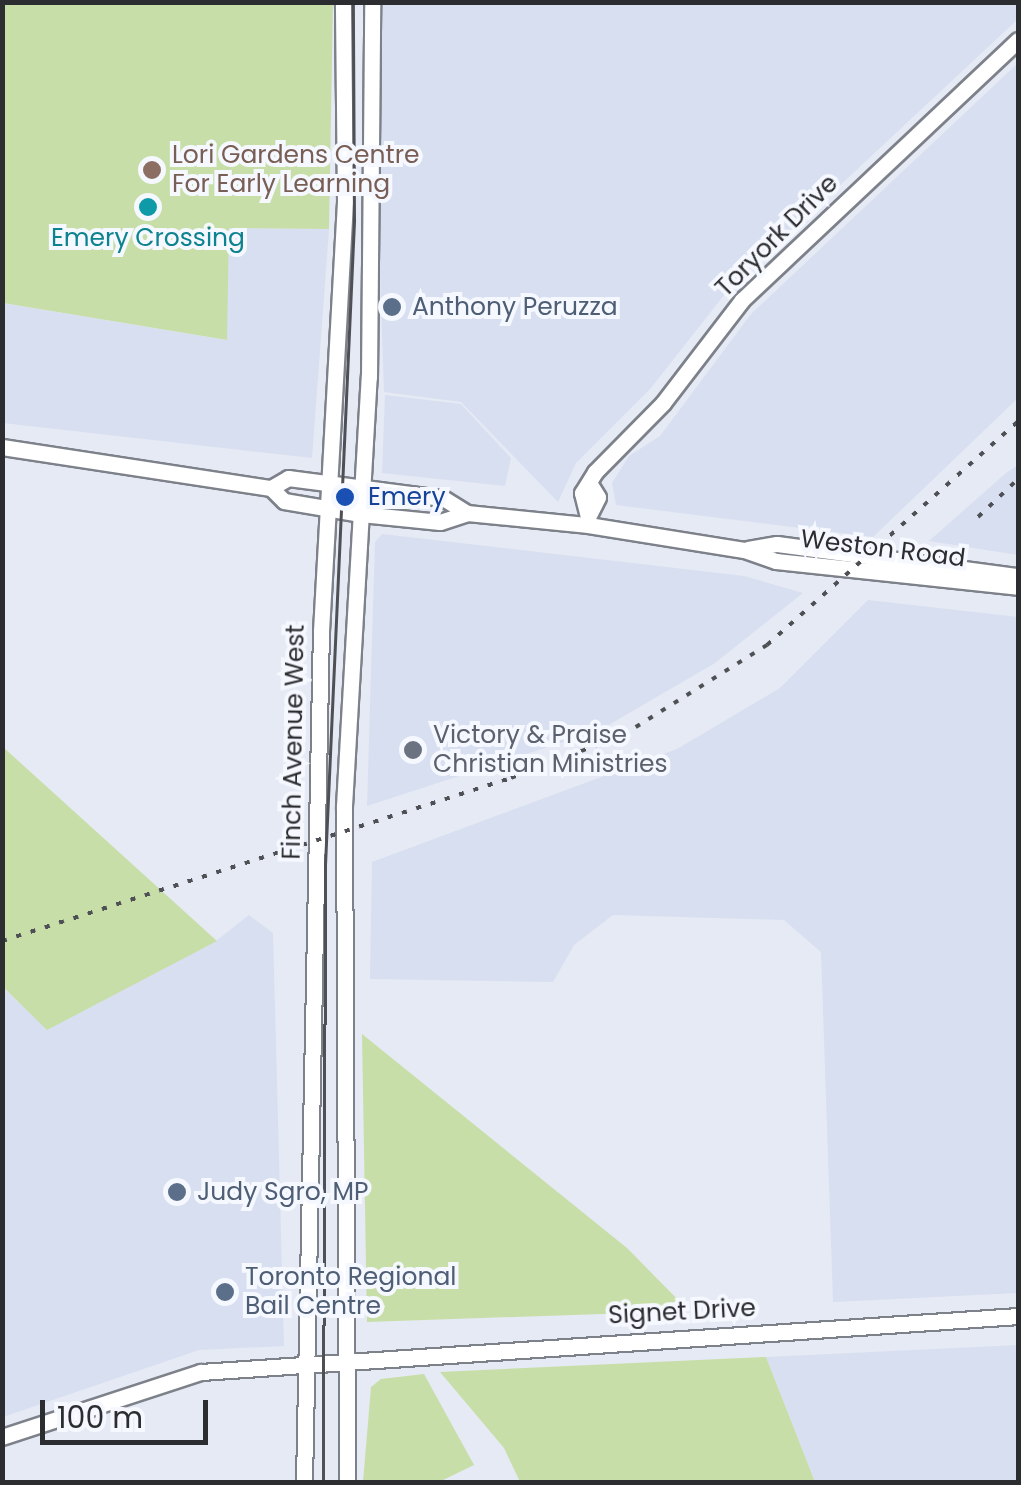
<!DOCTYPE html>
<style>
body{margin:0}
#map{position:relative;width:1021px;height:1485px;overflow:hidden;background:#e6eaf4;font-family:Poppins,sans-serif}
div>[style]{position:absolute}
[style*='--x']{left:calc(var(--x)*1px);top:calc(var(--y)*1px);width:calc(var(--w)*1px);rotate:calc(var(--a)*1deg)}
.built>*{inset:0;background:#d8dff0}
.green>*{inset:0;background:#c8dea8}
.roads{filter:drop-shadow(2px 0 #7d818a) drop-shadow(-2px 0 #7d818a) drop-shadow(0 2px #7d818a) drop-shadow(0 -2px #7d818a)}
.secondary>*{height:15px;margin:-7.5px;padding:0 7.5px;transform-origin:7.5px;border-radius:7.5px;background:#fff}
.tram>*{height:2.5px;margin:-1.25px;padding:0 1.25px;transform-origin:1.25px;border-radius:1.25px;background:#4e5055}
.rail>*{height:4px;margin-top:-2px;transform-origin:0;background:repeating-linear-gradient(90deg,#4e5055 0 5px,transparent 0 15px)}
.dots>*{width:28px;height:28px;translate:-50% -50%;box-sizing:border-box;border:5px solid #f5f8fe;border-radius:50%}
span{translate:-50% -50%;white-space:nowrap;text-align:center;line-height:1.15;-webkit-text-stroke:8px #f5f8fe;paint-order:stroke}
.education-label{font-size:25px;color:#785e54}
.left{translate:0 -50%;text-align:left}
.street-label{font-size:25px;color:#2c2d31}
.culture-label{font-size:25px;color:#0d838f}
.service-label{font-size:25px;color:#4e5e75}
.transit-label{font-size:25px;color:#164399}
.worship-label{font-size:25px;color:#5b616d}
.frame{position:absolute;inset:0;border:5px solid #2c2d31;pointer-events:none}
.scale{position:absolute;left:40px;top:1400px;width:168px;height:45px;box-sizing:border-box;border:5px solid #2c2d31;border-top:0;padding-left:12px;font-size:30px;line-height:35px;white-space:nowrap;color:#2c2d31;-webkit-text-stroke:8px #f5f8fe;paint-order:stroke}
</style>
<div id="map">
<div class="built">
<div style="clip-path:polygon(1018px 2px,1018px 19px,728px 290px,651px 388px,576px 463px,558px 502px,461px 402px,384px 392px,374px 96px,378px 3px)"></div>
<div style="clip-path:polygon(1018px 63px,1018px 398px,873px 537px,616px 505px,612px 483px,629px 456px,660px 436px,751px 314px)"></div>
<div style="clip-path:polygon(229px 228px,329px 229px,312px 458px,3px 423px,2px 303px,226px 340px)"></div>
<div style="clip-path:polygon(385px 395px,461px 404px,511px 458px,505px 486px,382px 473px)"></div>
<div style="clip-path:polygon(1018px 465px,1018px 555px,929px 541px,1006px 473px)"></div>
<div style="clip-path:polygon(382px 534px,744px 576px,803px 593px,715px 663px,600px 730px,367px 806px,375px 542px)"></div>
<div style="clip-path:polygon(868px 600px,1018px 617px,1018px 1293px,833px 1302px,821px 952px,784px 920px,613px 915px,574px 945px,553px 982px,370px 979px,372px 862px,677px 749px,780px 688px)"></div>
<div style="clip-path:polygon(249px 915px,273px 933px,284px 1346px,199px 1350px,3px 1417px,2px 987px,47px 1029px,216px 941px)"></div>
<div style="clip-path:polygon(1018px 1345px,1018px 1482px,815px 1482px,766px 1357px)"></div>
</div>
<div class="green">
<div style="clip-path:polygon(2px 3px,333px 3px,329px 229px,229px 228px,227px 340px,3px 303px)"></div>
<div style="clip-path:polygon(3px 747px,217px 941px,47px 1030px,3px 987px)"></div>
<div style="clip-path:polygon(362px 1034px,627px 1248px,689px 1311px,367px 1322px)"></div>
<div style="clip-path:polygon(766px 1357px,815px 1482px,520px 1482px,504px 1448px,440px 1372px)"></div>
<div style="clip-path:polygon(424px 1374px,474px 1465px,439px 1482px,363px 1482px,371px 1387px,381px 1379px)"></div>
</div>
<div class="roads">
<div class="secondary">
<div style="--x:2;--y:447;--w:272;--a:8.7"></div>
<div style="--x:271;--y:488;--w:18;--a:45"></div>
<div style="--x:284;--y:501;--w:78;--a:9.6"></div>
<div style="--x:361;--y:514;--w:79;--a:5.8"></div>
<div style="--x:440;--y:522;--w:28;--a:-18"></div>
<div style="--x:467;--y:513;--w:122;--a:5.7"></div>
<div style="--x:588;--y:525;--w:158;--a:9.1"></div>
<div style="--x:744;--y:550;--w:34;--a:19"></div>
<div style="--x:776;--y:561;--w:243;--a:6.1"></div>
<div style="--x:271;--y:488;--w:20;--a:-30"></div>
<div style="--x:288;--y:478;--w:156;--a:7.4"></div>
<div style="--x:443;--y:498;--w:28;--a:32"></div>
<div style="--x:588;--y:517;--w:25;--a:-104"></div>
<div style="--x:582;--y:493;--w:25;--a:-58"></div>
<div style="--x:595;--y:472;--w:97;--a:-45.4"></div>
<div style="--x:663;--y:403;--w:130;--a:-52.5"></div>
<div style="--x:742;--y:300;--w:379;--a:-43.3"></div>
<div style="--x:588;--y:517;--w:22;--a:-63"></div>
<div style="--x:598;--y:497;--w:15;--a:-122"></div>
<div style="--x:748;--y:549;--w:29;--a:-10"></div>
<div style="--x:777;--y:544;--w:243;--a:7.6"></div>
<div style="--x:2;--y:1437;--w:209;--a:-18.1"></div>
<div style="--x:201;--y:1372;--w:819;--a:-3.92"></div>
<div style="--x:304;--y:1482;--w:851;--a:-88.86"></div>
<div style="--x:321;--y:631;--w:431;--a:-86.8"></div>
<div style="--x:345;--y:201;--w:199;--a:-90.6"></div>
<div style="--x:347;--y:1482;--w:676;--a:-90.25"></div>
<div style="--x:344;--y:806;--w:430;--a:-86.7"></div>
<div style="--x:369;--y:377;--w:375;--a:-89.5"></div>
</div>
</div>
<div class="tram">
<div style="--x:323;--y:1482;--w:617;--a:-89.81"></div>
<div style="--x:325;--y:865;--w:645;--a:-87.42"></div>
<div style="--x:354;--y:221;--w:219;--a:-90.3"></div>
</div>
<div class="rail">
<div style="--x:978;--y:517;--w:55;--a:-43.5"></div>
<div style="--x:2;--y:941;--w:534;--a:-17.76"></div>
<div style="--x:511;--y:778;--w:120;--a:-21"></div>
<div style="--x:623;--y:735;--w:170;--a:-32"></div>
<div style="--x:767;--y:645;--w:336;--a:-41.7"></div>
</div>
<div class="dots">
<div style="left:152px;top:170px;background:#8d6e63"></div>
<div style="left:148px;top:207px;background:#0f9aa8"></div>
<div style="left:392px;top:307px;background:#5c6f8a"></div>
<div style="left:345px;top:497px;background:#1a4fb4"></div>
<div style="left:413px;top:750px;background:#6b7280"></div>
<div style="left:177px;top:1192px;background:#5c6f8a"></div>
<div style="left:225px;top:1292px;background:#5c6f8a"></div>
</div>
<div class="education-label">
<span class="left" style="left:172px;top:170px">Lori Gardens Centre<br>For Early Learning</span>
</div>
<div class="street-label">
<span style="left:777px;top:236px;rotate:-45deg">Toryork Drive</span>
<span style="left:883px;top:549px;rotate:7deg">Weston Road</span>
<span style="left:294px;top:742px;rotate:-89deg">Finch Avenue West</span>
<span style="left:682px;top:1312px;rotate:-3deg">Signet Drive</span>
</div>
<div class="culture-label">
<span style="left:148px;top:238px">Emery Crossing</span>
</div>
<div class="service-label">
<span class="left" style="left:412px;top:307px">Anthony Peruzza</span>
<span class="left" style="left:197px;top:1192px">Judy Sgro, MP</span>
<span class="left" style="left:245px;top:1292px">Toronto Regional<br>Bail Centre</span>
</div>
<div class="transit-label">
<span class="left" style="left:368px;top:497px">Emery</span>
</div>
<div class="worship-label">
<span class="left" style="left:433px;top:750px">Victory &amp; Praise<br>Christian Ministries</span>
</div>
<div class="frame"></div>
<div class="scale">100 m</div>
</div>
